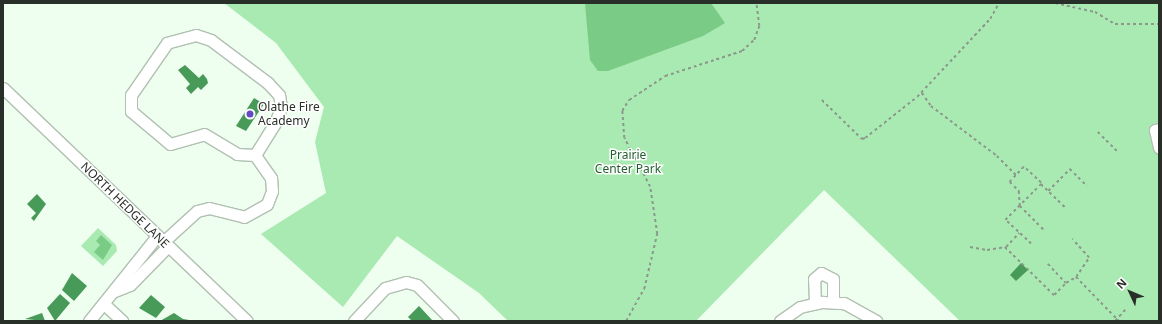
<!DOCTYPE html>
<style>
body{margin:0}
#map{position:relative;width:1162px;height:324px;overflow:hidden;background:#eefeef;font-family:"Noto Sans",sans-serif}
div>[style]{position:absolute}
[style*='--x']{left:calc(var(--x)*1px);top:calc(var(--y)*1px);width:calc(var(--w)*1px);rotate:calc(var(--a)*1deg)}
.green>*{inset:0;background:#a8eab1}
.water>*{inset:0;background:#79cb86}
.building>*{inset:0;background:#489a58}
.path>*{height:1.5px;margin-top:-0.75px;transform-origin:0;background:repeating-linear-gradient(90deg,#8d988d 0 3px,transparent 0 6px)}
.roads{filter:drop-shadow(1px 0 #b1c0b2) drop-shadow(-1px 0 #b1c0b2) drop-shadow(0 1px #b1c0b2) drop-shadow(0 -1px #b1c0b2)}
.minor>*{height:11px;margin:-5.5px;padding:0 5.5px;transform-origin:5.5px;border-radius:5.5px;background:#fff}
.dots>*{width:11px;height:11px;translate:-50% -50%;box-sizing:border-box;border:2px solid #fff;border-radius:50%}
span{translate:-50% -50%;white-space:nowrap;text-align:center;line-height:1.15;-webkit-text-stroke:3px #fff;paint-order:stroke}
.poi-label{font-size:12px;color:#282e28}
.left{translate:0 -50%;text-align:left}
.park-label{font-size:12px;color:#245d30}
.street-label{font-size:12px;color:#282e28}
.frame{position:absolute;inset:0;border:4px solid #282e28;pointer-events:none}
.north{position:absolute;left:1110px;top:272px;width:40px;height:40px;-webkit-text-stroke:3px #fff;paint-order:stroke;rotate:314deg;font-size:11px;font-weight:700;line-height:16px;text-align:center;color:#282e28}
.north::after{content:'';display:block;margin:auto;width:14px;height:18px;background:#282e28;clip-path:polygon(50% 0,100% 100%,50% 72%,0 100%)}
</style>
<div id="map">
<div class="green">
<div style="clip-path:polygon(224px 3px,1159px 3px,1159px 321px,960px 321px,824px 190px,696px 321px,508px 321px,479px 293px,397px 236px,343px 307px,261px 234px,326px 193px,315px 142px,324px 107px,276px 43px)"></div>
<div style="clip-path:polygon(98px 228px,116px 245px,117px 251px,103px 266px,81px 246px)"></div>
</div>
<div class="water">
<div style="clip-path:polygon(585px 3px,711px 3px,725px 23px,703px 36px,608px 71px,598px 71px,590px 60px)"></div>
<div style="clip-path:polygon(101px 235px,112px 245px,103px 260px,94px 252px,100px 245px,96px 241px)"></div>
</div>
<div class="building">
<div style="clip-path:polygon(185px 65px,199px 78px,203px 74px,207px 79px,208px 83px,201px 90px,198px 87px,191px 94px,186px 88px,190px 84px,178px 70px)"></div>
<div style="clip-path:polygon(254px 98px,264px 104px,246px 131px,236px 126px)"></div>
<div style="clip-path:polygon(37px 194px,46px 204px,34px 221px,31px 218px,36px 213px,27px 204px)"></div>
<div style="clip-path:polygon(1021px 263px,1028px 270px,1016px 281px,1010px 275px)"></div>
<div style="clip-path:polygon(72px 273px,87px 286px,74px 301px,62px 290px)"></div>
<div style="clip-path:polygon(60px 294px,70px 303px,55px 321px,47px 308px)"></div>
<div style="clip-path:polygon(151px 295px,165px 307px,156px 318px,139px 308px)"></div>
<div style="clip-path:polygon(419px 306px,433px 321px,412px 321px,408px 317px)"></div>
<div style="clip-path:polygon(42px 313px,45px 321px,25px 319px)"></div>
<div style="clip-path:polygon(174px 313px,183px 319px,189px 320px,160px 321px)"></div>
</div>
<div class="path">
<div style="--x:1055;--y:3;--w:41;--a:12.7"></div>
<div style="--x:1095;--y:12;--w:23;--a:31"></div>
<div style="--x:1115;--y:24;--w:44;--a:0"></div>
<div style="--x:922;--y:93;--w:16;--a:55"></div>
<div style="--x:931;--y:106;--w:83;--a:37.1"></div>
<div style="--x:997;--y:156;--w:27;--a:45"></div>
<div style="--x:822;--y:100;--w:56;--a:44.3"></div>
<div style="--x:862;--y:139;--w:3;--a:-18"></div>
<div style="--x:865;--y:138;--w:66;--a:-38.3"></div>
<div style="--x:917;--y:97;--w:107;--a:-46.9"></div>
<div style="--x:990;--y:19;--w:18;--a:-61"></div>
<div style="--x:1098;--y:132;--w:30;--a:45"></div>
<div style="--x:1041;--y:183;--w:23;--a:-137"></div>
<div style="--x:1024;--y:167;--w:21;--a:133"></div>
<div style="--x:1010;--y:182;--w:13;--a:45"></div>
<div style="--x:1019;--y:191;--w:15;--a:86"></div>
<div style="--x:1020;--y:206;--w:34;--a:45"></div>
<div style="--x:1048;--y:191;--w:31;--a:-45"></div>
<div style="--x:1070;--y:169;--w:24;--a:45"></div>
<div style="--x:1031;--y:244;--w:35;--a:-137"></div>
<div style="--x:1005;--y:220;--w:51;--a:-45"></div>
<div style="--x:1041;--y:184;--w:35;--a:44"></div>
<div style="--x:970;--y:247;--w:17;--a:10"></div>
<div style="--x:987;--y:250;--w:19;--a:-9"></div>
<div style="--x:1006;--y:247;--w:19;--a:-47"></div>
<div style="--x:1005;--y:247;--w:69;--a:44.4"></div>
<div style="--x:1054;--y:295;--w:17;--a:-45"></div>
<div style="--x:1048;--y:264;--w:26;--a:47"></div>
<div style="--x:1066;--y:283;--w:12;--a:-31"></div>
<div style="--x:1076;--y:277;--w:23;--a:-56"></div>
<div style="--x:1089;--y:258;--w:25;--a:-132"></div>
<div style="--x:1076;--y:277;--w:62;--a:45.7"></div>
<div style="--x:626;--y:321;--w:37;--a:-61"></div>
<div style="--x:644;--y:289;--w:57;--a:-76.7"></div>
<div style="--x:657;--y:234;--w:48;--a:-98.5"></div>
<div style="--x:650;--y:187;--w:55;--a:-118"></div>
<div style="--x:624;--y:138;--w:27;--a:-94"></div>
<div style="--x:622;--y:111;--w:13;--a:-58"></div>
<div style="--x:629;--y:100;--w:43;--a:-33.7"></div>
<div style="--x:665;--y:76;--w:81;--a:-18"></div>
<div style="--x:742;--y:51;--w:16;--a:-43"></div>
<div style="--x:754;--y:40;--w:15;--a:-70"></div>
<div style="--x:759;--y:26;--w:23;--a:-97"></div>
<div style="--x:1115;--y:321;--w:15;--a:-48"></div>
</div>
<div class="roads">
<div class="minor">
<div style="--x:3;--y:88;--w:337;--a:43.7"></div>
<div style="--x:1159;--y:129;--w:4;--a:166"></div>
<div style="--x:1155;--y:130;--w:18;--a:77"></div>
<div style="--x:163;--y:242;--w:46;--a:-42.4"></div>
<div style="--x:197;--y:211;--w:12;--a:-14"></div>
<div style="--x:209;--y:208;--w:36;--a:14"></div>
<div style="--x:244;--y:217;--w:26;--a:-29"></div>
<div style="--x:267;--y:204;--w:14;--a:-69"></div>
<div style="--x:272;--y:191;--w:13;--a:-94"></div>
<div style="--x:271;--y:178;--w:28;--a:-125"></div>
<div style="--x:255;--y:155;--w:38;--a:-58"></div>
<div style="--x:275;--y:123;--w:17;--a:-69"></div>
<div style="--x:281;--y:107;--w:12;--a:-99"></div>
<div style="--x:279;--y:95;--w:16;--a:-133"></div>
<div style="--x:268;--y:83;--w:71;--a:-143"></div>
<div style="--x:211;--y:40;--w:16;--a:-162"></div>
<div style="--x:196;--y:35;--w:30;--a:165"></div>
<div style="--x:167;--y:43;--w:63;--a:124.7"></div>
<div style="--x:131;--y:95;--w:16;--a:90"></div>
<div style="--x:131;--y:111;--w:51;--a:40.2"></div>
<div style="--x:170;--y:144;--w:35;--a:-16"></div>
<div style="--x:204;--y:134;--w:39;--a:31"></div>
<div style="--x:237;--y:154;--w:18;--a:3"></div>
<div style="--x:115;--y:291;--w:16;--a:-22"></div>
<div style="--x:130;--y:285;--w:54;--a:-45.7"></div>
<div style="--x:815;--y:303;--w:24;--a:-92"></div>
<div style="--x:814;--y:279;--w:9;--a:-41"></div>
<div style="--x:821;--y:273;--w:13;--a:27"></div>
<div style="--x:833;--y:279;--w:23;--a:90"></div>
<div style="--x:104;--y:304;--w:25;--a:43"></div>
<div style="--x:89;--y:321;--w:109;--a:-51.3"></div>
<div style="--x:354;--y:321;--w:45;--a:-46.8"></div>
<div style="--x:385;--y:288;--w:22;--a:-16"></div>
<div style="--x:406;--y:282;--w:11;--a:15"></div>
<div style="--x:417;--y:285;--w:51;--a:45"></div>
<div style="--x:780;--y:321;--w:24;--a:-35"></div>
<div style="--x:800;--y:307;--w:23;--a:-13"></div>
<div style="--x:822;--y:302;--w:22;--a:3"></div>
<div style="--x:844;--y:303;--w:37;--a:29"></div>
</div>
</div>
<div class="dots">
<div style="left:250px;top:114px;background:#6349c2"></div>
</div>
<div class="poi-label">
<span class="left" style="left:258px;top:114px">Olathe Fire<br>Academy</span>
</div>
<div class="park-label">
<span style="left:628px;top:162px">Prairie<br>Center Park</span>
</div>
<div class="street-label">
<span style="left:125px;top:205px;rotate:44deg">NORTH HEDGE LANE</span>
</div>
<div class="frame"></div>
<div class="north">N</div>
</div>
